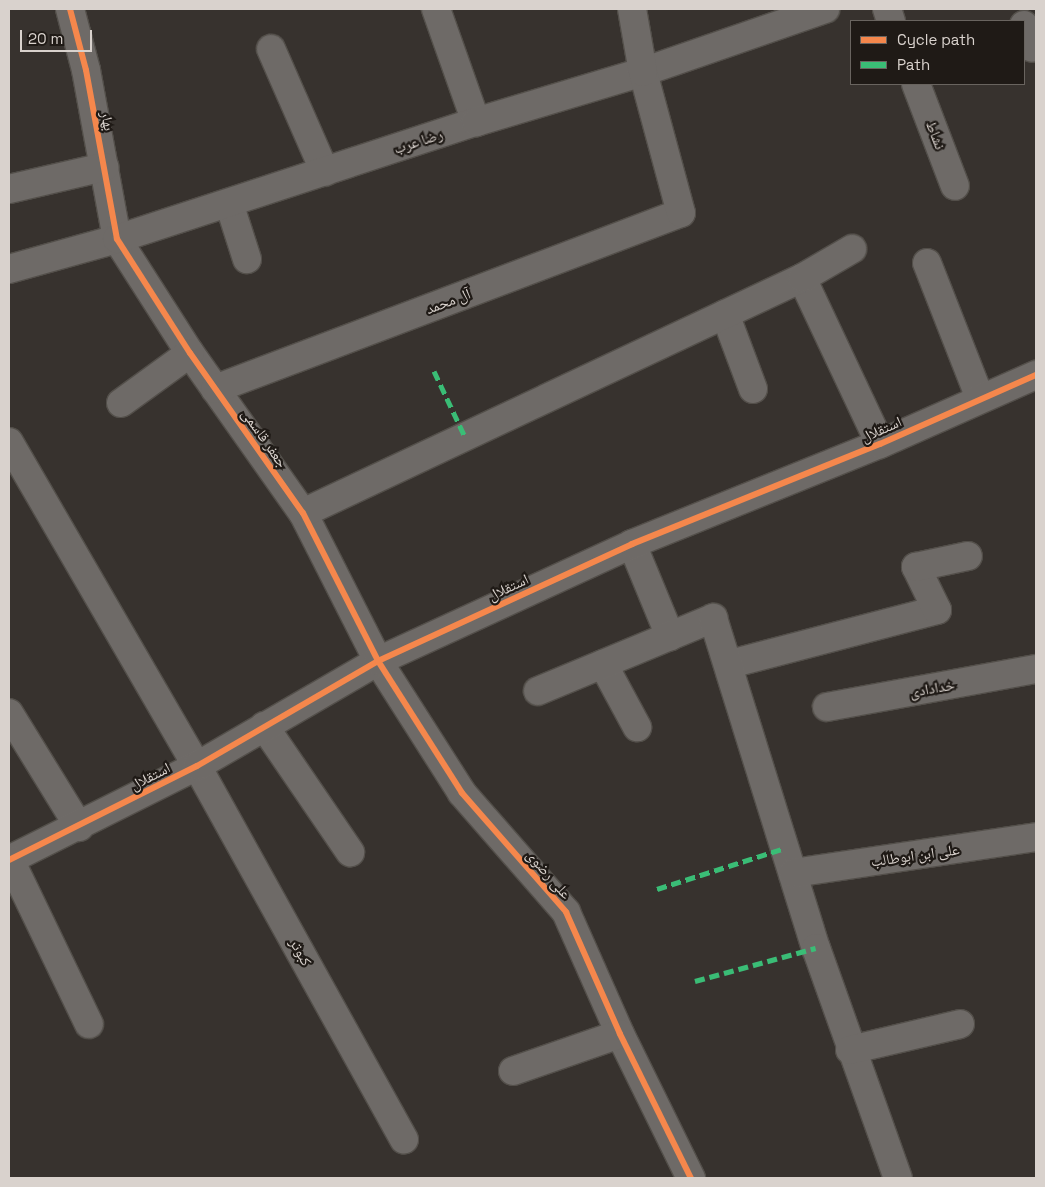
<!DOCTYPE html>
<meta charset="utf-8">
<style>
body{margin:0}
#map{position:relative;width:1045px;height:1187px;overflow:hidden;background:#37322e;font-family:"Space Grotesk","Noto Naskh Arabic",sans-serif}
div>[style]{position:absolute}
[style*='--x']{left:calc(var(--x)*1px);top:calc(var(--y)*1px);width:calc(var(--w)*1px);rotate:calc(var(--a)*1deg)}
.roads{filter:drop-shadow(1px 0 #534f4a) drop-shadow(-1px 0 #534f4a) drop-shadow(0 1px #534f4a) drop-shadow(0 -1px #534f4a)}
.minor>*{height:28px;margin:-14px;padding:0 14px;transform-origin:14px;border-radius:14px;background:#6e6a67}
.quiet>*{height:5px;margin-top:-2.5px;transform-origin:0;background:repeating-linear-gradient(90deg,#3abd76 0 10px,transparent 0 15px)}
.cycleway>*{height:6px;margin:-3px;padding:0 3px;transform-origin:3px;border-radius:3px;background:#f5874c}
span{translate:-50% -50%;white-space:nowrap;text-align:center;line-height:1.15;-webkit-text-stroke:4.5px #1f1a16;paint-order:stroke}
.street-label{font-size:15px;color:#d9d2cd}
.frame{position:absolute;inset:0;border:10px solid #d9d2cd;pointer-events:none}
.legend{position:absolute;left:850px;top:20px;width:175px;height:65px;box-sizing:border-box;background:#1f1a16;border:1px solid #69645f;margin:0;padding:6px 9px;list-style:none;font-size:15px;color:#d9d2cd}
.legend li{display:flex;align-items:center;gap:10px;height:25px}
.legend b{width:25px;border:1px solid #69645f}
.scale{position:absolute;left:20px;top:30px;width:72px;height:22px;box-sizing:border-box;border:2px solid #d9d2cd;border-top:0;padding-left:6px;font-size:15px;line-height:18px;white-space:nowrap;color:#d9d2cd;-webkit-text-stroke:4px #1f1a16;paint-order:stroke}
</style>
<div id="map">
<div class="roads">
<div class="minor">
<div style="--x:70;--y:9;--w:63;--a:75.3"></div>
<div style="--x:86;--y:70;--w:172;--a:79.6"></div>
<div style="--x:117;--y:239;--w:135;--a:57.4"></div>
<div style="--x:190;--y:353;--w:196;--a:54.8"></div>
<div style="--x:303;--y:513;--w:166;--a:63.1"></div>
<div style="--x:378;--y:661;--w:156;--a:57.5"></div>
<div style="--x:462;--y:793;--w:158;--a:48.8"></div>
<div style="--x:566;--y:912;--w:133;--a:66.1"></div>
<div style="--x:620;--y:1034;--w:161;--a:63.8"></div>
<div style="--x:436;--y:9;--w:120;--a:70.5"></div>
<div style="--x:887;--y:9;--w:13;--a:72"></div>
<div style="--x:1024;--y:25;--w:24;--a:71"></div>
<div style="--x:271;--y:49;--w:134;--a:66.3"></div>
<div style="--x:916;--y:84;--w:109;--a:69.1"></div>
<div style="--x:9;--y:189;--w:98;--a:-13"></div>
<div style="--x:229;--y:203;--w:59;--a:72.2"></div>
<div style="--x:927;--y:263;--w:145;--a:68.6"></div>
<div style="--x:9;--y:269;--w:112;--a:-15.5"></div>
<div style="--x:117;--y:239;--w:378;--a:-18.1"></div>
<div style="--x:476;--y:122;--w:174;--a:-16.7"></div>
<div style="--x:643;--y:72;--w:193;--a:-19.1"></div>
<div style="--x:802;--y:278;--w:183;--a:64.8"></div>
<div style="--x:725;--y:314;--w:80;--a:69.5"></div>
<div style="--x:215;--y:389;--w:498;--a:-20.7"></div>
<div style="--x:681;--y:213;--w:146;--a:-105.1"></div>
<div style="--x:643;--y:72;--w:64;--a:-99.9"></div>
<div style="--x:121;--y:403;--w:85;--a:-35.9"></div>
<div style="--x:9;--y:442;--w:375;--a:59.9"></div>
<div style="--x:197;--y:766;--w:427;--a:61"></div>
<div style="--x:303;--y:513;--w:552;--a:-25.22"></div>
<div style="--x:802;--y:278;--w:58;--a:-30.1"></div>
<div style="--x:632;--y:544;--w:100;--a:67.6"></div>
<div style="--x:603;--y:664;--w:72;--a:61.6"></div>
<div style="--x:730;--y:664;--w:214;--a:-14.6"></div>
<div style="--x:937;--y:610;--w:48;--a:-116"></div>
<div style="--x:916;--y:567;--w:53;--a:-11.9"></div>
<div style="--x:538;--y:691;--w:190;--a:-22.6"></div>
<div style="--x:713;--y:618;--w:346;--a:72.7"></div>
<div style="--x:816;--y:948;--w:244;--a:70.4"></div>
<div style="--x:827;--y:707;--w:212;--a:-10.3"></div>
<div style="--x:9;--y:713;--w:134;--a:58.4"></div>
<div style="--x:264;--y:726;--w:153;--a:55.7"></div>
<div style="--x:9;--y:860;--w:210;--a:-26.6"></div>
<div style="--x:197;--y:766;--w:209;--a:-30.1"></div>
<div style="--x:378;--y:661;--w:280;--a:-24.7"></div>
<div style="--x:632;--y:544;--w:267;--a:-22"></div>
<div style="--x:880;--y:444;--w:171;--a:-23.9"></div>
<div style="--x:10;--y:860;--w:182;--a:64.3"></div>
<div style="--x:793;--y:873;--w:246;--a:-8.4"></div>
<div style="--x:850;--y:1050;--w:113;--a:-13.3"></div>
<div style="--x:513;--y:1071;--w:113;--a:-19.1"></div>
</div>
</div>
<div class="quiet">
<div style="--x:434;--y:371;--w:73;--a:64.8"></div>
<div style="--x:657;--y:889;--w:134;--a:-17.8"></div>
<div style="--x:695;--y:981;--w:125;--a:-15.3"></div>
</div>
<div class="cycleway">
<div style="--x:70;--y:9;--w:63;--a:75.3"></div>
<div style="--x:86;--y:70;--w:172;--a:79.6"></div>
<div style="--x:117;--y:239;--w:135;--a:57.4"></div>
<div style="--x:190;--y:353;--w:196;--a:54.8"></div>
<div style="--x:303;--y:513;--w:166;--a:63.1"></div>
<div style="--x:378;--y:661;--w:156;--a:57.5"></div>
<div style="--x:462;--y:793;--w:158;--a:48.8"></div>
<div style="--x:566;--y:912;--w:133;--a:66.1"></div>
<div style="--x:620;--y:1034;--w:161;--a:63.8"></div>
<div style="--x:9;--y:860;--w:210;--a:-26.6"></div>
<div style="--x:197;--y:766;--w:209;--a:-30.1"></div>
<div style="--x:378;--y:661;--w:280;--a:-24.7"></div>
<div style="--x:632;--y:544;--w:267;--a:-22"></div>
<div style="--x:880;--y:444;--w:171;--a:-23.9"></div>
</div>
<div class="street-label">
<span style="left:108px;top:121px;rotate:79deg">بهار</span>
<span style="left:936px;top:135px;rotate:69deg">نشاط</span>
<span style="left:418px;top:141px;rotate:-18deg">رضا عرب</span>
<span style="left:448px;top:301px;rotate:-21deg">آل محمد</span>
<span style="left:881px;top:429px;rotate:-24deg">استقلال</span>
<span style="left:265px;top:438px;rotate:55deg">جعفر قاسمی</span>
<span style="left:508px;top:587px;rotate:-25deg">استقلال</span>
<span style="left:932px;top:688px;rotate:-10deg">خدادادی</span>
<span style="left:150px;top:776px;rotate:-27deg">استقلال</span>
<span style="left:915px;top:855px;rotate:-8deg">علی ابن ابوطالب</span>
<span style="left:549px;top:874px;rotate:49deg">علی رضوی</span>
<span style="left:301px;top:952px;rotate:61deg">کبوتر</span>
</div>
<div class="frame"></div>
<ul class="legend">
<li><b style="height:6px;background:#f5874c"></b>Cycle path</li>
<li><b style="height:6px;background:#3abd76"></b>Path</li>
</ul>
<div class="scale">20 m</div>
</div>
